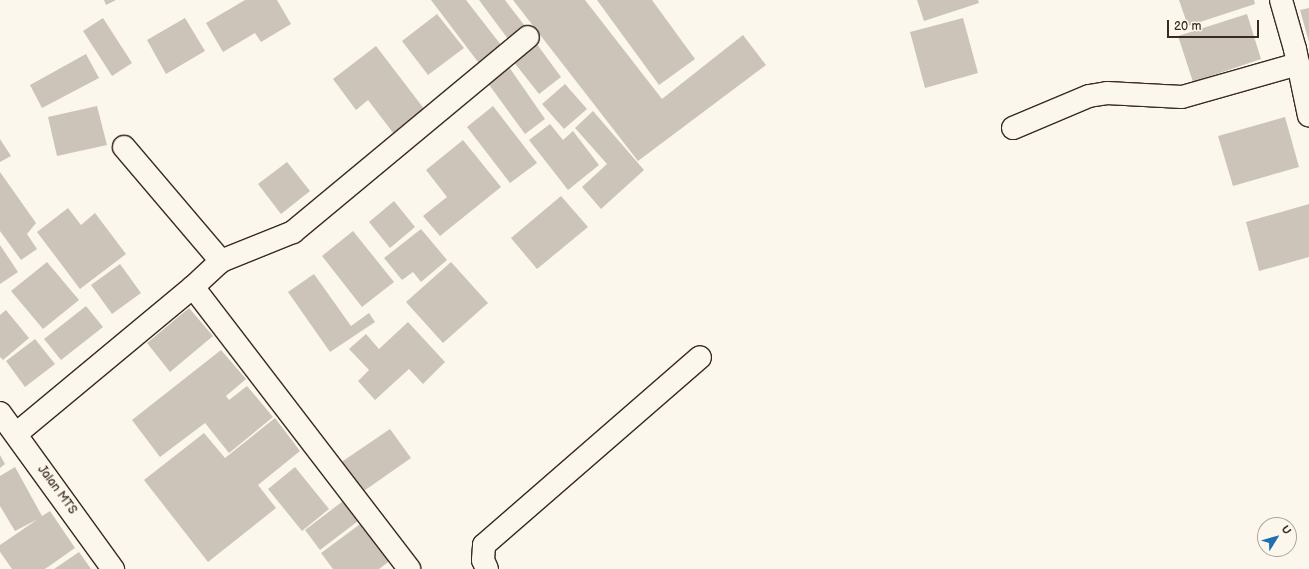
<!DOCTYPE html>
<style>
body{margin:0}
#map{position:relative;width:1309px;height:569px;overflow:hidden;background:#fbf7ec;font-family:"Balsamiq Sans",sans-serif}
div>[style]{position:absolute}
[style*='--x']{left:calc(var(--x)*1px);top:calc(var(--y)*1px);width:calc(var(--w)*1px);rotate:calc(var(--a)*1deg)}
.building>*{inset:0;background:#ccc4b9}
.roads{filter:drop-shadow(1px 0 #3b2a1e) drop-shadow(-1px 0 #3b2a1e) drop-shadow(0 1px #3b2a1e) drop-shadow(0 -1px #3b2a1e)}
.minor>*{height:22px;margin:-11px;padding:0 11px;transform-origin:11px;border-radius:11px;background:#fbf7ec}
span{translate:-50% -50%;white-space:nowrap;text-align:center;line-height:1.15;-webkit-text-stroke:3.5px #fbf7ec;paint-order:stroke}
.street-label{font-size:12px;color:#3b2a1e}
.north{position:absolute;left:1257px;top:517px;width:40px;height:40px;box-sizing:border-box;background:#fbf7ec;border:1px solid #aea59a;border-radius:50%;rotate:53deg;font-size:11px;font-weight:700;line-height:16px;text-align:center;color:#3b2a1e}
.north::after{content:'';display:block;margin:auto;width:14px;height:18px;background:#1f6fb2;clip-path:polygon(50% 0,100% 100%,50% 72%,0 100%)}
.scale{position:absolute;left:1167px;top:20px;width:92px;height:18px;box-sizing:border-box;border:2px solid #3b2a1e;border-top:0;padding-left:5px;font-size:12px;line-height:14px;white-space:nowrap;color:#3b2a1e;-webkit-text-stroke:3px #fbf7ec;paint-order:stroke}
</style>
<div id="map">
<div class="building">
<div style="clip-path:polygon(104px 0,116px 0,106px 5px)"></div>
<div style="clip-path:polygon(245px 0,277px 0,291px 24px,261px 42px,255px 33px,223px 52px,206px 23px)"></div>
<div style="clip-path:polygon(431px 0,466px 0,501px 45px,478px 62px)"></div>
<div style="clip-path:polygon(479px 0,505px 0,528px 30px,511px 43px)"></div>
<div style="clip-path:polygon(513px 0,585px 0,662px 99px,743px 35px,766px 65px,638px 161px)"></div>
<div style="clip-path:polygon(597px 0,652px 0,695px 59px,659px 85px)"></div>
<div style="clip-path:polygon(917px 0,978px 0,979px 3px,924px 21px)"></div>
<div style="clip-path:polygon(1179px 0,1254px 0,1255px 4px,1188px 26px)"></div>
<div style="clip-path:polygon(1309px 8px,1309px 42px,1300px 10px)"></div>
<div style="clip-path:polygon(437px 14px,464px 48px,428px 75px,402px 41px)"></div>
<div style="clip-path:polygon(1247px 14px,1261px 59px,1193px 82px,1178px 36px)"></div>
<div style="clip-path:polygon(103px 18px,132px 63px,112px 76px,83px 31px)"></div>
<div style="clip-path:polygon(185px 18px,205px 51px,166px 74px,147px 40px)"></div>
<div style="clip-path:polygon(963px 18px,978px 73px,925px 88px,910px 32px)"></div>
<div style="clip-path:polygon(536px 43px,561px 77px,539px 94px,513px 61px)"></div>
<div style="clip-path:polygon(376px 46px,425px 110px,394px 134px,368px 100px,356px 110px,333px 79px)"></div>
<div style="clip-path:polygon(86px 54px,99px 78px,42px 108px,30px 85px)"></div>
<div style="clip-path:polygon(509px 67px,545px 119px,525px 134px,487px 82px)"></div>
<div style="clip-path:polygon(565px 84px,587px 109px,564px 129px,542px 104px)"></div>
<div style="clip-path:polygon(97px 106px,107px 145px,57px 156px,48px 117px)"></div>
<div style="clip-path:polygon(493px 106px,537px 163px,510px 183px,467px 127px)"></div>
<div style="clip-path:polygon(593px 111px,644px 170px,601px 209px,582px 187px,607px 164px,575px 128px)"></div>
<div style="clip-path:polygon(1285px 117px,1299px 167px,1233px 186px,1218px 136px)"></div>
<div style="clip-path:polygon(550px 124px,563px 140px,573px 131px,599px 165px,568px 190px,529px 140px)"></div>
<div style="clip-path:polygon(0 139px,11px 156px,0 162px)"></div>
<div style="clip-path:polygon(463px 140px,501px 187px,440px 236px,423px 216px,447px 197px,426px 170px)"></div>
<div style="clip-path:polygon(287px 162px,310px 191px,281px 214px,258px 184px)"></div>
<div style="clip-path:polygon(0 172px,36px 223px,27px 234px,37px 249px,21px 260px,0 231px)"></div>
<div style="clip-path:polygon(561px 196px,588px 227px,537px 269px,511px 238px)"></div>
<div style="clip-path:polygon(394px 201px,415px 227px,390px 248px,369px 222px)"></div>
<div style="clip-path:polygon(1309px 204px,1309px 257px,1259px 271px,1246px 222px)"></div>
<div style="clip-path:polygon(68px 208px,81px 225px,95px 213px,126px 254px,80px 289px,37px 232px)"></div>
<div style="clip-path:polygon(421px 229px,447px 260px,421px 282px,413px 272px,402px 280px,384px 258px)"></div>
<div style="clip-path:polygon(353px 231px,394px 282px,362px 307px,322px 256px)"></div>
<div style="clip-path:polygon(0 245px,18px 272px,0 284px)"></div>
<div style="clip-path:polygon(47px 262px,79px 300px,43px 329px,11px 291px)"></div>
<div style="clip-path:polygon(451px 262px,488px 303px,443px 343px,406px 302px)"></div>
<div style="clip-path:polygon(120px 264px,141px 293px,112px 314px,91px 285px)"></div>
<div style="clip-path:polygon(314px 274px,351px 326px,369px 313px,375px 322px,330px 352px,288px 292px)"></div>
<div style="clip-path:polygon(86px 306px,103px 327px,61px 360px,44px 339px)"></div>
<div style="clip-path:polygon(189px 308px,213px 336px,170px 372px,147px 343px)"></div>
<div style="clip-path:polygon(6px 310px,29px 338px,3px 360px,0 357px,0 315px)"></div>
<div style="clip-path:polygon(408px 322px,445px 362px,423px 384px,409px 369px,375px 400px,358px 381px,369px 370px,349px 349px,366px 334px,379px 349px)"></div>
<div style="clip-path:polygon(35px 339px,55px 364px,25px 387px,6px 361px)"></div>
<div style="clip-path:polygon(221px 350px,246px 379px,226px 396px,229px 400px,247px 386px,273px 417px,229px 453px,205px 423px,160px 457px,132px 420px)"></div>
<div style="clip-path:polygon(275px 418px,300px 451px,258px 485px,276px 508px,208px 562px,144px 480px,204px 433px,225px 458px)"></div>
<div style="clip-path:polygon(390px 429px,411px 458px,361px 493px,340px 463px)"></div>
<div style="clip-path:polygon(0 455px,5px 464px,0 468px)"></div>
<div style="clip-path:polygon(15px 467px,42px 516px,50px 511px,75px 548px,45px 569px,12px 569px,0 552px,0 545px,38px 519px,15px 531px,0 506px,0 476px)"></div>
<div style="clip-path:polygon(295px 467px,329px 509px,302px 531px,268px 489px)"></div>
<div style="clip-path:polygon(347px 498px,362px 518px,320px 550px,305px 530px)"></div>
<div style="clip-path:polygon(367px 519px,395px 557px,379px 569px,333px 569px,321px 553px)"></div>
<div style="clip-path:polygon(79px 552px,91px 569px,54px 569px)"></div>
</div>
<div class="roads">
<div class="minor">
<div style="--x:1281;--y:0;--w:51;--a:74.1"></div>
<div style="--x:1295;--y:49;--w:68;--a:78.2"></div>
<div style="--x:1013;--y:128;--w:82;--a:-22.8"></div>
<div style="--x:1089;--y:96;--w:18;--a:-9"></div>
<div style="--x:1107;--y:93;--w:75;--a:3.1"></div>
<div style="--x:1182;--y:97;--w:121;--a:-15.9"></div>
<div style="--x:124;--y:147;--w:150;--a:49.6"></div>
<div style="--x:193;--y:287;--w:355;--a:52.5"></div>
<div style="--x:0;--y:413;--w:193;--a:54.1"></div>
<div style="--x:16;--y:434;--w:230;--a:-39.7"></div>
<div style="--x:193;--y:287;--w:38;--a:-43"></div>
<div style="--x:221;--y:261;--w:78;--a:-21.9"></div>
<div style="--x:293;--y:232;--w:305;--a:-39.7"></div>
<div style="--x:487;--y:569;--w:10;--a:-114"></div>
<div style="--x:483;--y:560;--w:15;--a:-86"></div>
<div style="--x:484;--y:545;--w:286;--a:-41"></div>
</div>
</div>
<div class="street-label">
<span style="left:57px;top:490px;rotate:54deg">Jalan MTS</span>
</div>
<div class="north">U</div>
<div class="scale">20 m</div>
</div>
